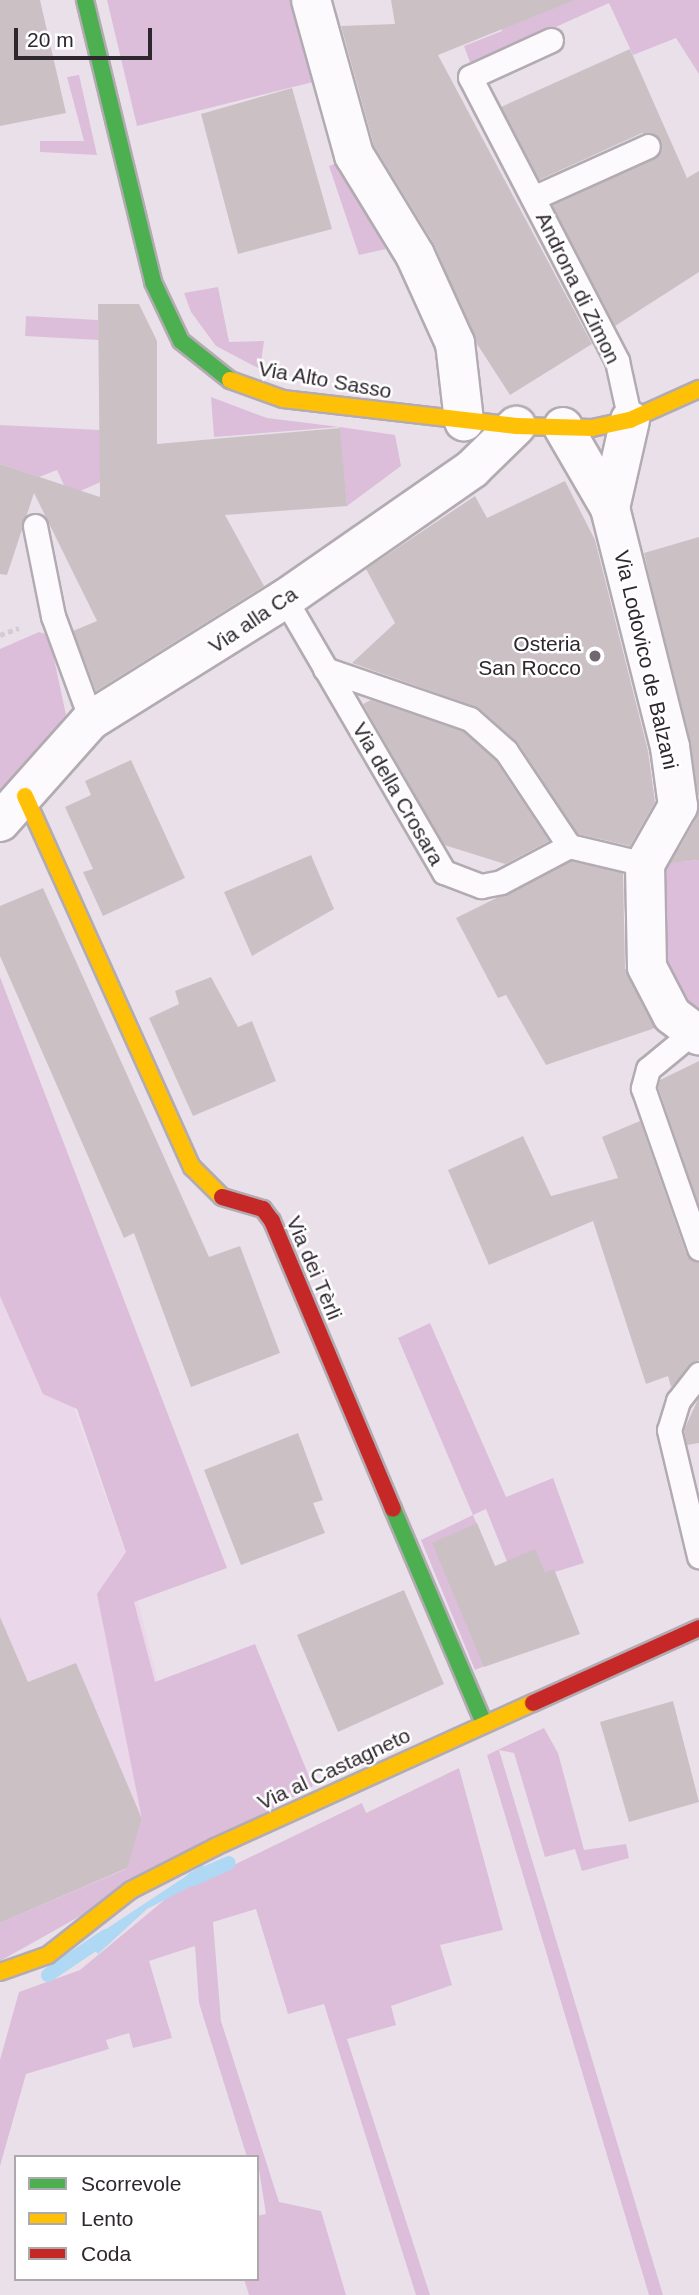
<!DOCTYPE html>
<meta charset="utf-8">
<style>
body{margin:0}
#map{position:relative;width:699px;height:2295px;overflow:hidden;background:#eae0ea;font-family:Helvetica,sans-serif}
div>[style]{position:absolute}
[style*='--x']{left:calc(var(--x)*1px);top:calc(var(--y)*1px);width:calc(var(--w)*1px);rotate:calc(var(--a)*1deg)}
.built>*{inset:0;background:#ead7e9}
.green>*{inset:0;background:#dcbeda}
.water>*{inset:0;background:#aed8f3}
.stream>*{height:14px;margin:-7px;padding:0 7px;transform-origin:7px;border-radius:7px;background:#aed8f3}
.building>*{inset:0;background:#cbc1c5}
.path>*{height:4.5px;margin-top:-2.25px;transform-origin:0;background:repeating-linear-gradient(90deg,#d0ced0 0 5px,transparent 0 8.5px)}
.roads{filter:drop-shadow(2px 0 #b3abb2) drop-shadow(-2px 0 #b3abb2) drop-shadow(0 2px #b3abb2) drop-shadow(0 -2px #b3abb2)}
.lane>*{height:23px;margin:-11.5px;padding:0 11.5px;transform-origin:11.5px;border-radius:11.5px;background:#fcfafc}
.street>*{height:38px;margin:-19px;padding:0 19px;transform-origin:19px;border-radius:19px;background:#fcfafc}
.fast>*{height:16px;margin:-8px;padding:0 8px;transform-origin:8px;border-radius:8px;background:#4caf50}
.slow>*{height:16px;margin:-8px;padding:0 8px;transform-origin:8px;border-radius:8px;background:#ffc107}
.jam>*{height:16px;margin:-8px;padding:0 8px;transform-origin:8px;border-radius:8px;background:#c62828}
.dots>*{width:19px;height:19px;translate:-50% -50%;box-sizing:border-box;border:4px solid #fff;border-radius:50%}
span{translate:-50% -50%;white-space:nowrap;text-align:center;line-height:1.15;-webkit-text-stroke:5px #fff;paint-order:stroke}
.street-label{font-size:21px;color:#2e272e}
.poi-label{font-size:21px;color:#2e272e}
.right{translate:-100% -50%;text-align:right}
.legend{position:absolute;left:14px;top:2155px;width:245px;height:126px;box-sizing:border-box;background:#fff;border:2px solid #aba9ab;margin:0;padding:9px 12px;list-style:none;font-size:21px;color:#2e272e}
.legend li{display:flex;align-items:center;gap:14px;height:35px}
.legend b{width:35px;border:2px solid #aba9ab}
.scale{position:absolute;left:14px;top:28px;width:138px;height:32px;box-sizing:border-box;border:4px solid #2e272e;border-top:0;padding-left:9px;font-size:21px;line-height:24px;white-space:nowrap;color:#2e272e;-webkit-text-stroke:5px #fff;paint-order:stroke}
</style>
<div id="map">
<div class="built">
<div style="clip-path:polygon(0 1202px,126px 1553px,197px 1840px,0 1961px)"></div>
</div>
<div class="green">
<div style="clip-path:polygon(107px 0,296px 0,317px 81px,137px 126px)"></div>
<div style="clip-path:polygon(493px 0,699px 0,699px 74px,676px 38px,633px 55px,609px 3px,471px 65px,464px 46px,502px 31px)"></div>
<div style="clip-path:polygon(79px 75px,97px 155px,40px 152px,40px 141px,84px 141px,67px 77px)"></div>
<div style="clip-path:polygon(343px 161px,374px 214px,369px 217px,386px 249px,359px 255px,329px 166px)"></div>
<div style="clip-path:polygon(218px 287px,229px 342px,264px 341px,260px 369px,216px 346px,191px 312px,184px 293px)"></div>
<div style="clip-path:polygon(26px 316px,98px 320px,99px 340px,25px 336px)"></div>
<div style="clip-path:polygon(211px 397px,267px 418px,340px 427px,395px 435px,401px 466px,347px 506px,339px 427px,214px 437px)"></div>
<div style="clip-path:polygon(0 425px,100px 430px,112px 477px,69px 496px,57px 470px,39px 477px,0 464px)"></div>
<div style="clip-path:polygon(39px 632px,49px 635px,66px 715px,0 800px,0 649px)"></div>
<div style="clip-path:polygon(677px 835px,681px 862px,699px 860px,699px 1017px,664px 972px,660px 872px)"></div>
<div style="clip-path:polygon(0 977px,227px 1568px,134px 1602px,155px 1682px,255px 1644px,313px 1786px,0 1961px,0 1923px,126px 1869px,142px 1819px,97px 1594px,126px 1552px,77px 1409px,43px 1394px,0 1296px)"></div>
<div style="clip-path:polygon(430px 1323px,506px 1497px,553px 1478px,584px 1563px,516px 1584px,486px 1509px,473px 1515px,529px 1647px,475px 1670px,421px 1540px,473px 1515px,398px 1338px)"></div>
<div style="clip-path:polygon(544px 1728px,558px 1753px,584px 1850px,626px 1844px,629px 1858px,582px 1871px,575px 1849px,545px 1857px,514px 1753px,499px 1750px,663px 2295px,649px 2295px,487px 1755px)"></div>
<div style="clip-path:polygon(459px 1768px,503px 1930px,440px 1945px,452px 1985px,391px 2006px,396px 2025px,347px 2039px,430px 2295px,416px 2295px,324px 2004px,288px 2014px,256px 1909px,213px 1922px,221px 2021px,279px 2202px,321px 2211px,346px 2295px,249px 2295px,244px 2279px,257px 2279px,257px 2216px,266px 2214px,257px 2157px,247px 2157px,199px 2003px,195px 1946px,149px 1961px,172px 2038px,133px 2048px,129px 2033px,106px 2040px,109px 2049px,26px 2074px,0 2166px,0 2060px,19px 1992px,80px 1970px,168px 1897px,362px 1803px,366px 1813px)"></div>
</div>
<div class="water">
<div style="clip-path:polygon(203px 1865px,209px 1877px,147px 1909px,98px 1954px,88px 1941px)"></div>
</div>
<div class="stream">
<div style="--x:193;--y:1879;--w:39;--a:-24"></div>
<div style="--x:48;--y:1975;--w:70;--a:-33.9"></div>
</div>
<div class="building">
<div style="clip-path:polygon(0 0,40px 0,66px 113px,0 126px)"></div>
<div style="clip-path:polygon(391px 0,575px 0,438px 55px,592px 344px,510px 395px,477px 344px,434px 244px,374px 146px,341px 26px,395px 24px)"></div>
<div style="clip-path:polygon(630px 49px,687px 178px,699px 171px,699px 272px,615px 326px,552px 205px,654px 159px,660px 140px,642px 133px,539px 180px,501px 107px)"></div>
<div style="clip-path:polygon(292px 88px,332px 229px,238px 254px,201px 114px)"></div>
<div style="clip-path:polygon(98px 304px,139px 304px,157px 341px,157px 444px,340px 428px,347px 506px,225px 515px,264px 586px,96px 691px,73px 631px,97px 621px,34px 493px,7px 575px,0 574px,0 464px,100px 497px)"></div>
<div style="clip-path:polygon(565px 481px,595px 540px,648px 751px,655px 802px,630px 846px,578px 834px,518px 743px,479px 708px,352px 663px,395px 623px,366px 569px,475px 496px,487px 518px)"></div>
<div style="clip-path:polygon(699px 537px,699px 798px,644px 553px)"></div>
<div style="clip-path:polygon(371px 700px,463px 731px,495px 760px,549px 841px,505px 864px,444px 845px,363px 704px)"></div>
<div style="clip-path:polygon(131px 760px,185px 878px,103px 916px,83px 872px,93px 869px,65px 807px,91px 795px,85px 781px)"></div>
<div style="clip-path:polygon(699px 807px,699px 860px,671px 863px,697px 817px)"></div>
<div style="clip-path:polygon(311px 855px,334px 909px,252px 956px,224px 892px)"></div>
<div style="clip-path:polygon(571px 861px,623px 873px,625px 968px,655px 1028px,546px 1065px,506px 995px,498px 998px,456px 918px)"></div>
<div style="clip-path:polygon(43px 888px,209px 1257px,240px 1246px,280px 1353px,191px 1387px,134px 1233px,124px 1238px,0 956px,0 906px)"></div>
<div style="clip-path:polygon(211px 977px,238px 1027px,252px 1021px,276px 1081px,193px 1116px,149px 1018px,179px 1004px,175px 991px)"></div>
<div style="clip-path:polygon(699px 1061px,699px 1206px,658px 1087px,660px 1080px)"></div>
<div style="clip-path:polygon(640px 1121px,686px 1253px,699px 1262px,699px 1360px,671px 1387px,668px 1376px,646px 1384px,593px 1221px,489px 1265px,448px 1170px,523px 1136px,551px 1196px,618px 1178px,602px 1137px)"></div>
<div style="clip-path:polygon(699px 1397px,699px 1443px,687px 1445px,684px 1430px)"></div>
<div style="clip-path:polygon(298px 1433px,323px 1500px,313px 1503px,325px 1533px,241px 1565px,204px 1470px)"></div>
<div style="clip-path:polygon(477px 1523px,495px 1566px,535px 1549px,545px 1572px,554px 1569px,580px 1634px,484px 1667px,432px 1543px)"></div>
<div style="clip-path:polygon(404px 1590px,444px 1684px,338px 1732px,297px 1635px)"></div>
<div style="clip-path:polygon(0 1617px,28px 1682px,76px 1663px,142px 1819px,127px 1868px,0 1923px)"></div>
<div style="clip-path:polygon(673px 1701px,699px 1802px,629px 1822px,600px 1722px)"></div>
</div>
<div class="path">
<div style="--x:0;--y:635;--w:20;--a:-20"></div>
</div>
<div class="roads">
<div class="lane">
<div style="--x:551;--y:40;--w:89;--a:155.4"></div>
<div style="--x:470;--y:77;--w:320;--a:62.6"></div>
<div style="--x:617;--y:361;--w:60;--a:77.6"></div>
<div style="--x:533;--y:198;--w:126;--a:-24.3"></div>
<div style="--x:35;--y:526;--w:92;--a:78.7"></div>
<div style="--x:53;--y:616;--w:111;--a:69.9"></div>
<div style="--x:285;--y:599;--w:316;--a:59.8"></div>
<div style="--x:444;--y:872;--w:40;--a:21"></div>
<div style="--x:481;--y:886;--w:20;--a:-11"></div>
<div style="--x:501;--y:882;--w:77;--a:-27.9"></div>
<div style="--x:569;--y:846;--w:78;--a:13.3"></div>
<div style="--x:325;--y:669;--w:153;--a:19"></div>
<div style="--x:470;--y:719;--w:48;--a:41.6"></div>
<div style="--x:506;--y:751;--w:114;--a:56.4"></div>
<div style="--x:693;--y:1032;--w:58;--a:140.6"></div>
<div style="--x:648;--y:1069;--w:20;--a:105"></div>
<div style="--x:643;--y:1088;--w:170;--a:70.7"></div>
<div style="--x:699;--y:1374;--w:34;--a:128"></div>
<div style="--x:678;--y:1401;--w:30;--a:107"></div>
<div style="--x:669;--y:1430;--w:130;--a:76.6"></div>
</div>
<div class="street">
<div style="--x:311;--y:0;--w:161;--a:74.5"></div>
<div style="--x:354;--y:155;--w:117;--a:58.6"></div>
<div style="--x:415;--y:255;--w:97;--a:65.6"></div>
<div style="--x:455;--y:343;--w:79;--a:83.4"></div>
<div style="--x:563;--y:427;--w:94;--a:59.9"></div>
<div style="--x:610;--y:508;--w:246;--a:75.9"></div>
<div style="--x:670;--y:747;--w:60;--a:82.3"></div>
<div style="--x:678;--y:806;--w:67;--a:119.6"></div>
<div style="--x:645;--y:864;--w:103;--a:88.9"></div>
<div style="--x:647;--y:967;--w:54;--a:62.5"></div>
<div style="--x:672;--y:1015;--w:34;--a:37"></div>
<div style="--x:610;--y:508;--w:90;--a:-77.2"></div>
<div style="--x:0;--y:822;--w:137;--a:-48.3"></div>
<div style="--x:91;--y:720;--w:229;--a:-32"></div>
<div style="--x:285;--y:599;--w:228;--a:-34.8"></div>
<div style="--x:472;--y:469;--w:62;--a:-44.3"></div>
</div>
<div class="fast">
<div style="--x:85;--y:0;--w:290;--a:76.4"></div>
<div style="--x:153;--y:282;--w:65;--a:64.6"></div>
<div style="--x:181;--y:341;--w:63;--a:38.5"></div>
<div style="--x:393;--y:1509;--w:233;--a:67"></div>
</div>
<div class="slow">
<div style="--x:230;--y:380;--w:56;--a:19.7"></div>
<div style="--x:283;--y:399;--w:235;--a:6.6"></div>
<div style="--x:516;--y:426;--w:76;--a:1.5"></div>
<div style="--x:592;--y:428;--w:39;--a:-12"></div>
<div style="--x:630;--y:420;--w:76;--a:-24.2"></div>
<div style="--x:25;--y:796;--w:407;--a:65.8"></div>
<div style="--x:192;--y:1167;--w:42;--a:45"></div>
<div style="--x:0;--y:1972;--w:51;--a:-19.5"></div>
<div style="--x:48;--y:1955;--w:105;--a:-38.1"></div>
<div style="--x:131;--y:1890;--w:94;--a:-27.1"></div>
<div style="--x:215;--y:1847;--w:349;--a:-24.4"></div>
</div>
<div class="jam">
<div style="--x:222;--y:1197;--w:43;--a:16.3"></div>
<div style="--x:263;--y:1209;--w:15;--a:53"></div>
<div style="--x:272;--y:1221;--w:312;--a:67.2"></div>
<div style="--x:533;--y:1703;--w:182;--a:-24.3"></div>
</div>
</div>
<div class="dots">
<div style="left:595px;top:656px;background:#706870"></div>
</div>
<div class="street-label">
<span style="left:578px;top:288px;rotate:64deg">Androna di Zimon</span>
<span style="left:325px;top:380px;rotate:10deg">Via Alto Sasso</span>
<span style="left:253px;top:620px;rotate:-34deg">Via alla Ca</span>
<span style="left:646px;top:660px;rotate:77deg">Via Lodovico de Balzani</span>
<span style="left:398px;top:794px;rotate:60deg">Via della Crosara</span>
<span style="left:314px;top:1268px;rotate:67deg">Via dei Tèrli</span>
<span style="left:334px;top:1769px;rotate:-25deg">Via al Castagneto</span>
</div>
<div class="poi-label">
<span class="right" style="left:581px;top:656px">Osteria<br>San Rocco</span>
</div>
<ul class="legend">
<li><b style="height:9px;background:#4caf50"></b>Scorrevole</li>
<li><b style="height:9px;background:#ffc107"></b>Lento</li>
<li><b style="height:9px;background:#c62828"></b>Coda</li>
</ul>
<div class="scale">20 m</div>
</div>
